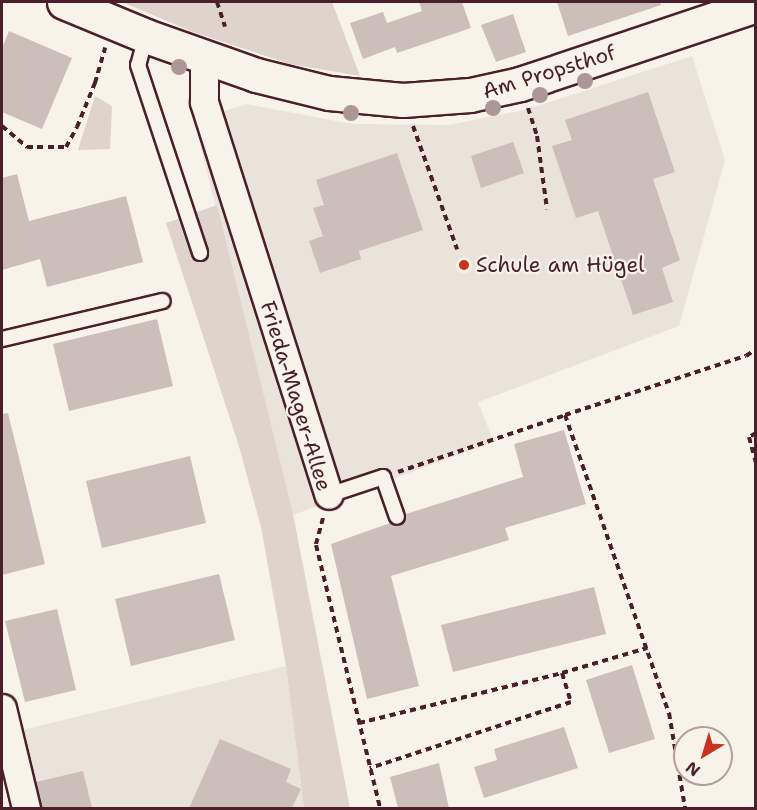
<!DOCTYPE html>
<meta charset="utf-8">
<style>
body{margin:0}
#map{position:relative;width:757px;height:810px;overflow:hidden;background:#f7f3e8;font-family:"Shantell Sans",sans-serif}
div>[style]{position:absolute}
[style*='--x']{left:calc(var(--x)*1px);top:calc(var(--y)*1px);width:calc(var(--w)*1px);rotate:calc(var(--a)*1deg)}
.built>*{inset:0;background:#eae3da}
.green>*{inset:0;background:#ded4cc}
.building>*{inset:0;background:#ccbfb9}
.path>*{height:4px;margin-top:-2px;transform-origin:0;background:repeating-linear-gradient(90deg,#4a1f2b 0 6px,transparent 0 10.5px)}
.roads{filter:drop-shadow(2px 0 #4a1f2b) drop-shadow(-2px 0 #4a1f2b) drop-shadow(0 2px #4a1f2b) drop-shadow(0 -2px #4a1f2b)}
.service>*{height:14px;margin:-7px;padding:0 7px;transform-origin:7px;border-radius:7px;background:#f7f3e8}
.minor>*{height:27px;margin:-13.5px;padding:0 13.5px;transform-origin:13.5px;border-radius:13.5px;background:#f7f3e8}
.tertiary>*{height:33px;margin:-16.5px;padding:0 16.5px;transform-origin:16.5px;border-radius:16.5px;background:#f7f3e8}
.trees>*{width:16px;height:16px;margin:-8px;border-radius:50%;background:#ac9796}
.dots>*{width:16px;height:16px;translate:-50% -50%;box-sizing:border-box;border:3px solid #f7f3e8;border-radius:50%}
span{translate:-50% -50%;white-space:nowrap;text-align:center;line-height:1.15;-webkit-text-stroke:4.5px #f7f3e8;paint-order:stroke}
.street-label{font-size:21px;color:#4a1f2b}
.poi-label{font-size:21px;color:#4a1f2b}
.left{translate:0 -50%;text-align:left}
.frame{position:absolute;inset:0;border:3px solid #4a1f2b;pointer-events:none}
.north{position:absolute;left:673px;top:726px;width:60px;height:60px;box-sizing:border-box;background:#f7f3e8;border:2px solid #b29e9c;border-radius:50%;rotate:218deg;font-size:16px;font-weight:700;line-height:24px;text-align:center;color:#4a1f2b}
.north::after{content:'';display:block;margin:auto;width:21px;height:27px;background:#c8321e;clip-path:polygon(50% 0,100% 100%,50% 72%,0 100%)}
</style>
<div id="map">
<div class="built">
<div style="clip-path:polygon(692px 56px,725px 160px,679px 326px,478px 402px,494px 442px,293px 515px,200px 144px,206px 131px,215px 119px,225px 111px,246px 104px,352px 124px,449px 125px,528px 109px)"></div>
<div style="clip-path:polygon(286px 666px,304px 808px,40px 808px,22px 730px)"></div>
</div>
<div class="green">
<div style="clip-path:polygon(122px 2px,332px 2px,360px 76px,290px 64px,193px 32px)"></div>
<div style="clip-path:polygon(95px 96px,112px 106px,110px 149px,78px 150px)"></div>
<div style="clip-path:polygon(217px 205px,293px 514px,350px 808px,304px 808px,286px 666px,261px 527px,238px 443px,166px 223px)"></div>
</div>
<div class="building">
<div style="clip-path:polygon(419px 2px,462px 2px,471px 28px,397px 53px,395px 47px,363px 59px,350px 23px,383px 12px,387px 23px,422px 11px)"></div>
<div style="clip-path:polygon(557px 2px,660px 2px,661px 5px,568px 36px)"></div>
<div style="clip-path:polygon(513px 14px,526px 52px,496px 62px,481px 25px)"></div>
<div style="clip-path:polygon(9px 31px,72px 58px,42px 129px,2px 112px,2px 48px)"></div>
<div style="clip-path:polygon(648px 92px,675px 172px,653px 179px,680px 260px,662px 268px,673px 302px,633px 315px,598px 211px,576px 218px,552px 146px,572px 140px,565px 120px)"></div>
<div style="clip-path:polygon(513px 142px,524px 173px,481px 188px,471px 156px)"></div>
<div style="clip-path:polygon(397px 153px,423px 230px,359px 251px,361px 259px,320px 273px,309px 241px,323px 236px,313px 208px,324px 205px,316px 180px)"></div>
<div style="clip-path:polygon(17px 174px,29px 221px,126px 196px,143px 262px,47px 287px,40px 259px,2px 270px,2px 178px)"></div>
<div style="clip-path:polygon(157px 319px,173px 386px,69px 411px,53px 344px)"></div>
<div style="clip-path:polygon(8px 413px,45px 564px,2px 575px,2px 414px)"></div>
<div style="clip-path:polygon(564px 430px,586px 504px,505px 528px,509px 540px,391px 576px,419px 686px,367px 699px,331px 544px,390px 523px,399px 526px,404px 522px,406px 514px,523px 477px,514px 444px)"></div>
<div style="clip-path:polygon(190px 456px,206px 523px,102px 548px,86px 481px)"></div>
<div style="clip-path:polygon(219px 574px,235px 640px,131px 666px,115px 599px)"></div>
<div style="clip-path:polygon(594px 587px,606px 634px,453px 672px,441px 625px)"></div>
<div style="clip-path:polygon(57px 609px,76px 690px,25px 702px,5px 621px)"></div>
<div style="clip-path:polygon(632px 665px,655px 739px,609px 753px,586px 680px)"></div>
<div style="clip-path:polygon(564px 727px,578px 768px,484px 798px,474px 767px,497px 760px,494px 749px)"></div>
<div style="clip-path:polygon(220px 739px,291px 769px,286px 782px,301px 789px,292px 808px,189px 808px)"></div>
<div style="clip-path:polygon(439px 763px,449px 808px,398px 808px,390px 777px)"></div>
<div style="clip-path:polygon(83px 771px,92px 808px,41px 808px,36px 782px)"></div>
</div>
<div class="path">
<div style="--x:217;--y:2;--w:26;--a:72"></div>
<div style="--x:528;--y:108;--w:29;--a:72"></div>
<div style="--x:537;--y:136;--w:74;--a:82.2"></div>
<div style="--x:2;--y:126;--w:33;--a:40"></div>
<div style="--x:27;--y:147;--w:39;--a:0"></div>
<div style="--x:66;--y:147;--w:23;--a:-61"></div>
<div style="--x:77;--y:127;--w:48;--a:-67.8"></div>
<div style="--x:95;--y:83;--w:37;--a:-74"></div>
<div style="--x:413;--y:126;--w:131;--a:70.3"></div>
<div style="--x:565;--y:415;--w:190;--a:-18.1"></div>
<div style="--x:746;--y:356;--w:12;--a:-35"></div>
<div style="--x:756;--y:433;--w:8;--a:150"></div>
<div style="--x:749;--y:437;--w:28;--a:75"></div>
<div style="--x:398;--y:472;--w:176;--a:-18.8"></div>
<div style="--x:565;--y:415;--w:316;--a:70.8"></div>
<div style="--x:669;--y:713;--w:96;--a:80.4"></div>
<div style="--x:323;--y:518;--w:28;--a:105"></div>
<div style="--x:316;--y:545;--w:271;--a:76.3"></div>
<div style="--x:562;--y:673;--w:89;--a:-16.4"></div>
<div style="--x:359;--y:723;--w:209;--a:-13.8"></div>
<div style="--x:562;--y:673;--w:30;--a:73"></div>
<div style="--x:571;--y:702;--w:212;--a:161.8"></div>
</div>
<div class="roads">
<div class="service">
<div style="--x:146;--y:36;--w:30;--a:105"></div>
<div style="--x:138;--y:65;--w:198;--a:71.7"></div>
<div style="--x:2;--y:339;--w:165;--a:-13.3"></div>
<div style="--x:329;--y:495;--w:57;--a:-18.4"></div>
<div style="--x:383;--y:477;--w:42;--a:70.7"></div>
</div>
<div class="minor">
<div style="--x:204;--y:57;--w:45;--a:90"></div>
<div style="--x:204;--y:102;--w:412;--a:72.4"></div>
<div style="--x:2;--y:708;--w:103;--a:76.5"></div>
</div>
<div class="tertiary">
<div style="--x:64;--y:2;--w:89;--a:22.5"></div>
<div style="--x:146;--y:36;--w:117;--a:19.5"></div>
<div style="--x:256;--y:75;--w:75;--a:13.9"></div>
<div style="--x:329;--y:93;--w:74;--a:5.4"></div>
<div style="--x:403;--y:100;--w:67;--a:-4.3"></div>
<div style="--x:470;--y:95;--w:51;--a:-12.4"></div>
<div style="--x:520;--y:84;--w:249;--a:-18.5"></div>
</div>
</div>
<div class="trees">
<div style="left:179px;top:67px"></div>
<div style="left:585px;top:81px"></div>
<div style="left:540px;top:95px"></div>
<div style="left:493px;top:108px"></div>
<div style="left:351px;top:113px"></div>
</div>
<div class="dots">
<div style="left:464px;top:265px;background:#c8321e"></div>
</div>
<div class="street-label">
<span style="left:549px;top:72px;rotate:-17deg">Am Propsthof</span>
<span style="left:296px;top:396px;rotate:73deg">Frieda-Mager-Allee</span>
</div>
<div class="poi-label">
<span class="left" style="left:476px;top:265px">Schule am Hügel</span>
</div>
<div class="frame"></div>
<div class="north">N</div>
</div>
